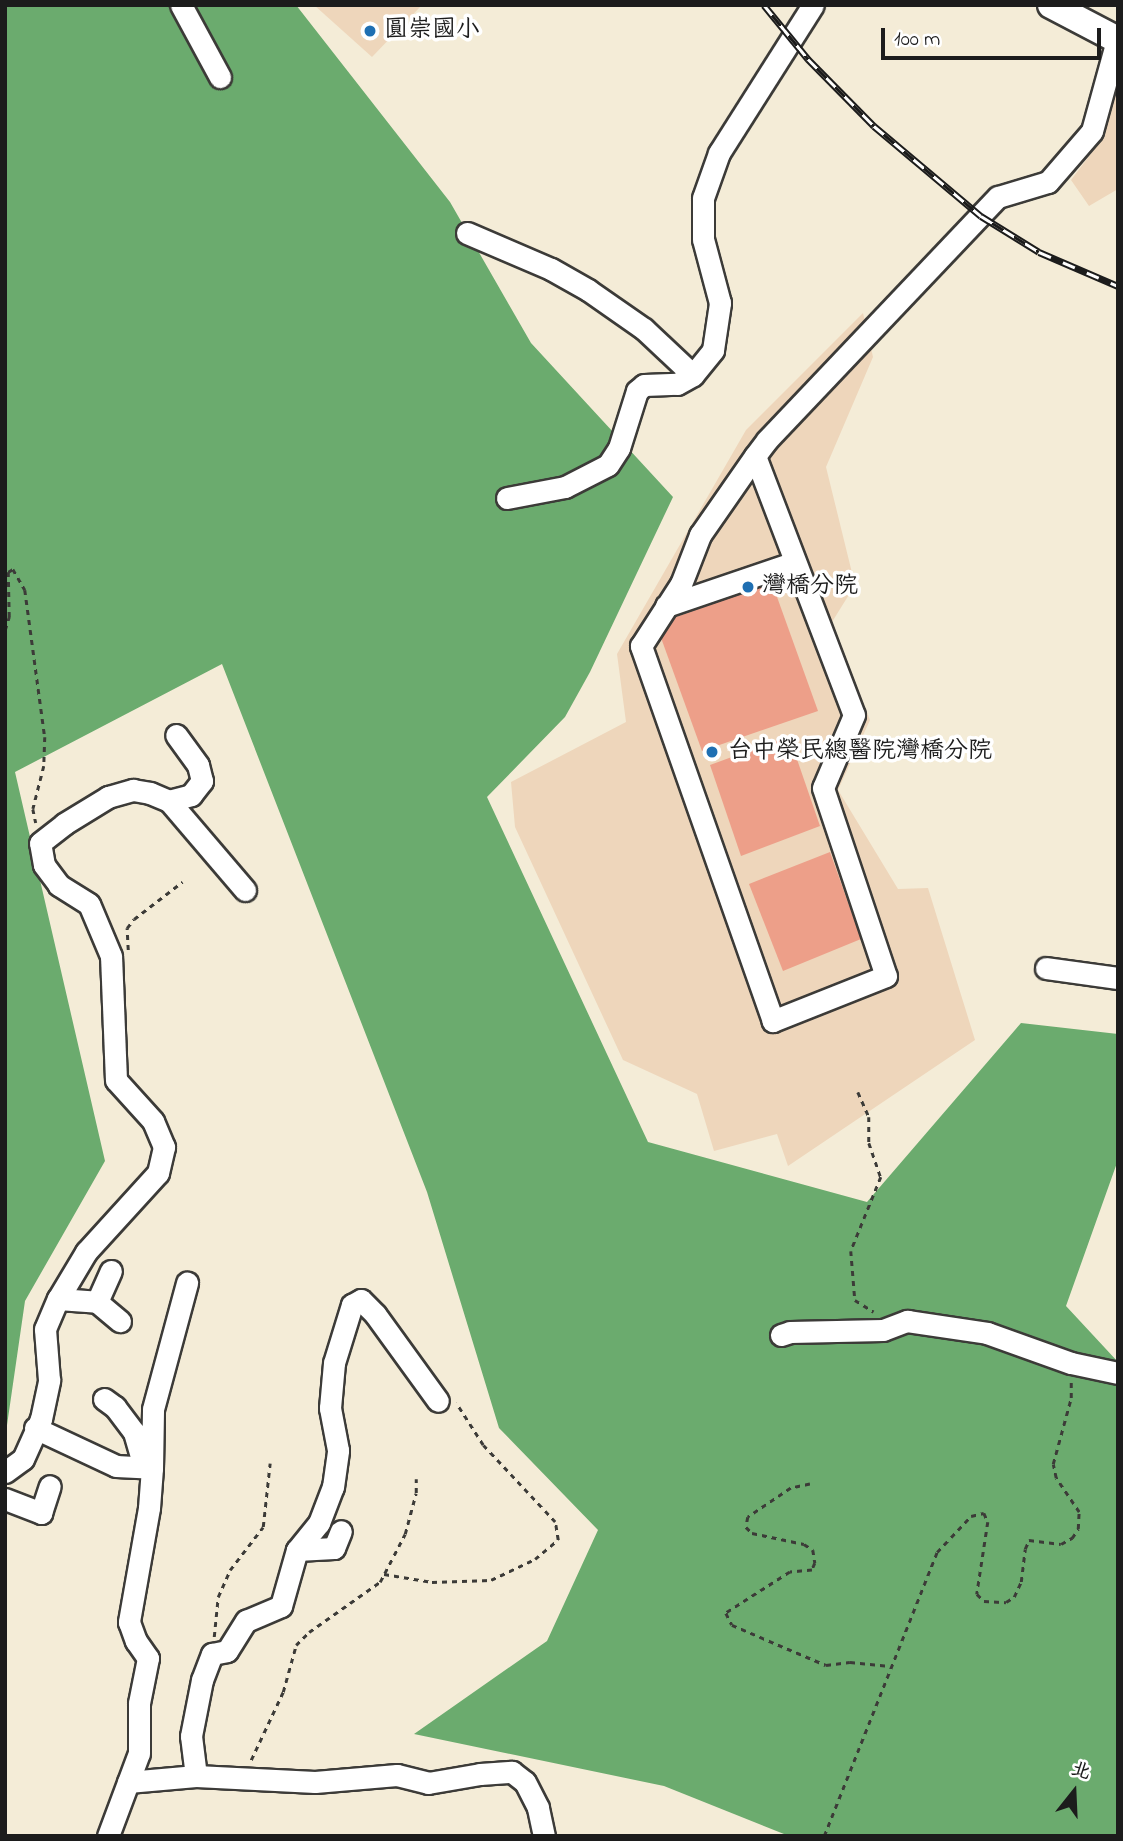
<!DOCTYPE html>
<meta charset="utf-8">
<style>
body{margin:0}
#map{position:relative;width:1123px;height:1841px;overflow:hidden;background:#f4ecd7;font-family:"Indie Flower","LXGW WenKai TC",sans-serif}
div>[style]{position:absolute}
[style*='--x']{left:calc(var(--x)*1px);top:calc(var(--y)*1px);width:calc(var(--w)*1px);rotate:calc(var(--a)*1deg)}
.built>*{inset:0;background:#eed6bb}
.forest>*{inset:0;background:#6bab6e}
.building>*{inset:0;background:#ed9f89}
.path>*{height:2.5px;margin-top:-1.25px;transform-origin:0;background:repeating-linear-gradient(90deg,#3c3b38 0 5px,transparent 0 10px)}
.roads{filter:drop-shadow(2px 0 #3c3b38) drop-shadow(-2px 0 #3c3b38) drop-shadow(0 2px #3c3b38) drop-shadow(0 -2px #3c3b38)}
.minor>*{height:21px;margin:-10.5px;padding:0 10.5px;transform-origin:10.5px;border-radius:10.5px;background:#fff}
.major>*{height:26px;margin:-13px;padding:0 13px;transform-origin:13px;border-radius:13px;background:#fff}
.rail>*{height:7px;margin-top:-3.5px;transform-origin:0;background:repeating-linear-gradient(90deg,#fff 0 13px,#1c1c1c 0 26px);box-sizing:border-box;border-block:2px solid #1c1c1c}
.dots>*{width:19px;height:19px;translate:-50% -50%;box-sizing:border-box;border:4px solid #fff;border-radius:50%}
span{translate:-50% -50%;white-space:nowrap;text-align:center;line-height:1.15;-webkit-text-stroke:7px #fff;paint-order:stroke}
.poi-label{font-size:24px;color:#1c1c1c}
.left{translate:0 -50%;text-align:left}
.frame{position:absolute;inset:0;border:7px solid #1c1c1c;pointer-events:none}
.north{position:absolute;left:1039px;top:1757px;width:70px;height:70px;-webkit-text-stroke:5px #fff;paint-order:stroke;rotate:18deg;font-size:19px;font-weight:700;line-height:28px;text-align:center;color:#1c1c1c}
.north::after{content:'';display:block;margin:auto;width:24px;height:32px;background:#1c1c1c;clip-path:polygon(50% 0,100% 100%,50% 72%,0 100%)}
.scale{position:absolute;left:881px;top:28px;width:220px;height:32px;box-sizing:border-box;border:4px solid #1c1c1c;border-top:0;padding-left:9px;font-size:21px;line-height:24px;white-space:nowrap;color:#1c1c1c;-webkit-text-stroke:5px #fff;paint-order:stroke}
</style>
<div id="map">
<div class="built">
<div style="clip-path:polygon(314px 5px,422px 5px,372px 57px)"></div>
<div style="clip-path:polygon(1118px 85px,1118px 189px,1089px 206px,1071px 180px,1093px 151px)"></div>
<div style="clip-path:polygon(863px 313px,873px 357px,826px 467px,855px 585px,832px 622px,870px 720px,838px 790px,898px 889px,928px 888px,975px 1040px,788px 1166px,777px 1134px,714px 1151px,697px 1094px,623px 1060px,515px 827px,511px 782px,626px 722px,617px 654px,746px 430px)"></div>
</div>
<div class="forest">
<div style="clip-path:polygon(5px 5px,296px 5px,450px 202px,531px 343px,673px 497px,590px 672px,565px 717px,487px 797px,648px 1142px,867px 1202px,1021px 1023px,1118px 1034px,1118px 1160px,1066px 1306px,1118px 1362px,1118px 1836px,789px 1836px,664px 1786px,414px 1734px,547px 1641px,598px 1530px,499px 1428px,427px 1192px,222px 664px,15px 772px,105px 1161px,25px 1301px,5px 1439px)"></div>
</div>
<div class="building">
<div style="clip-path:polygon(772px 583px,818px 711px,702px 751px,656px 624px)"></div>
<div style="clip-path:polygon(789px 736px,820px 826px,741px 856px,710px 765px)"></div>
<div style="clip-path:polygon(830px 852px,861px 939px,783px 971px,749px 884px)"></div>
</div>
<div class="path">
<div style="--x:5;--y:630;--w:14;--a:-73"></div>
<div style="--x:9;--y:617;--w:45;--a:-91.3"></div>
<div style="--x:8;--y:572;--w:6;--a:-31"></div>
<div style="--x:13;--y:569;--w:24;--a:60"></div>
<div style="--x:25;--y:590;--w:148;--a:82.3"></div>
<div style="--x:45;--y:737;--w:29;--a:92"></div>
<div style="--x:44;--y:766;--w:44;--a:104.3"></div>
<div style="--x:33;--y:809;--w:14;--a:78"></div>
<div style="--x:128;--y:950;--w:22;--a:-93"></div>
<div style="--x:127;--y:928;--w:11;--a:-52"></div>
<div style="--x:134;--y:919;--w:61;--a:-37.6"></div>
<div style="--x:858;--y:1092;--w:27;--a:66"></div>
<div style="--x:869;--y:1117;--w:26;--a:90"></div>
<div style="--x:869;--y:1143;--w:36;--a:71"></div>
<div style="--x:881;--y:1177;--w:80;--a:112.1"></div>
<div style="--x:851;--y:1251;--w:49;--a:85.3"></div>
<div style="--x:855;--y:1300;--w:22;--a:32"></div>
<div style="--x:810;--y:1484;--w:19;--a:168"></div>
<div style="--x:791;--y:1488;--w:52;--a:146"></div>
<div style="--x:748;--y:1517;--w:10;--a:101"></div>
<div style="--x:746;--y:1527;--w:8;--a:45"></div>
<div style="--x:752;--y:1533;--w:53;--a:11.9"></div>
<div style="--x:804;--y:1544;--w:11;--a:34"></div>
<div style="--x:813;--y:1550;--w:13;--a:81"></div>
<div style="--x:815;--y:1563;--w:8;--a:113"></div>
<div style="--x:812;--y:1570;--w:22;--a:175"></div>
<div style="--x:790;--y:1572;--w:76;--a:147.4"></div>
<div style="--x:726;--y:1613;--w:13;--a:63"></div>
<div style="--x:732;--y:1625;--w:102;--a:23.1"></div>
<div style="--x:826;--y:1665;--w:24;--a:-7"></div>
<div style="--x:850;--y:1662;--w:40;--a:5.7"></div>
<div style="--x:384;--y:1574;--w:49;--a:9.5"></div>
<div style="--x:432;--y:1582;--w:59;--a:-1.9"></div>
<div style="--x:491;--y:1580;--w:49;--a:-25.5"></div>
<div style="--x:535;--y:1559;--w:30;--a:-40"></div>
<div style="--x:558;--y:1540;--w:18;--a:-99"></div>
<div style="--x:555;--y:1522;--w:105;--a:-133.1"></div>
<div style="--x:483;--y:1445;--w:50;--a:-122.7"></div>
<div style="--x:214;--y:1637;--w:40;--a:-84.3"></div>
<div style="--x:218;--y:1597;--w:30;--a:-66"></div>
<div style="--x:230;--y:1570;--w:54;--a:-52.5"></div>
<div style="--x:263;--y:1527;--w:64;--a:-83.8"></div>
<div style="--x:251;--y:1760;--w:75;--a:-64.8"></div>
<div style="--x:283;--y:1692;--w:49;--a:-74.5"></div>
<div style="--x:296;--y:1645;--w:18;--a:-45"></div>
<div style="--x:309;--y:1632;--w:87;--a:-35.2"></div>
<div style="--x:380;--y:1582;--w:54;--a:-62.5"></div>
<div style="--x:405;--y:1534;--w:42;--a:-75"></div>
<div style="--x:416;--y:1493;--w:14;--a:-90"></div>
<div style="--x:711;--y:1835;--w:1;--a:45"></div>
<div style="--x:824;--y:1836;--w:306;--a:-68.3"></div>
<div style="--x:937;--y:1552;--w:50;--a:-46.6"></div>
<div style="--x:971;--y:1516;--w:13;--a:-13"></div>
<div style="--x:984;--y:1513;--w:10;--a:66"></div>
<div style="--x:988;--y:1522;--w:73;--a:98.7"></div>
<div style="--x:977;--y:1594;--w:10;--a:45"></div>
<div style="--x:984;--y:1601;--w:22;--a:3"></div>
<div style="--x:1006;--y:1602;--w:9;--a:-32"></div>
<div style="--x:1014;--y:1597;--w:17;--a:-65"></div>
<div style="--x:1021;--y:1582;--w:33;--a:-83"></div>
<div style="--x:1025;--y:1549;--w:10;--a:-66"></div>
<div style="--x:1029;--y:1540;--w:32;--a:7"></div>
<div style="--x:1061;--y:1544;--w:13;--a:-29"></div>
<div style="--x:1072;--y:1538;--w:11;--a:-56"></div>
<div style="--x:1078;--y:1529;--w:17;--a:-87"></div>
<div style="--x:1079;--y:1512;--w:41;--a:-124.1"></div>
<div style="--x:1056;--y:1478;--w:14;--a:-102"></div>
<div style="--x:1053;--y:1464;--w:68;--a:-74.7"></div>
<div style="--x:1071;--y:1398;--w:18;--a:-90"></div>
</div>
<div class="roads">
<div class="minor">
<div style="--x:181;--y:5;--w:82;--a:61.6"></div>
<div style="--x:467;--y:233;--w:91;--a:23.2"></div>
<div style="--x:551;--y:269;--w:43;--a:29.6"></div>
<div style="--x:588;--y:290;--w:68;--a:34.9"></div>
<div style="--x:644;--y:329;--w:67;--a:43.2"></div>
<div style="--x:755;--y:456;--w:277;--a:69.1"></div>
<div style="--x:854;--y:715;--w:79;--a:113"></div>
<div style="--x:823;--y:788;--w:198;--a:71.5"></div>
<div style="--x:886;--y:976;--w:122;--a:158.3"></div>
<div style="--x:773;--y:1021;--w:398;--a:-109.4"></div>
<div style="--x:641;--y:646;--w:74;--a:-57.2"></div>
<div style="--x:681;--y:584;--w:53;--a:-68.8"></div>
<div style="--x:700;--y:535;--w:96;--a:-55.2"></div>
<div style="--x:755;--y:456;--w:20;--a:-53"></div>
<div style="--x:767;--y:440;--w:335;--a:-46.5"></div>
<div style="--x:998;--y:197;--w:52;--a:-16.7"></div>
<div style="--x:1048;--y:182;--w:67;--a:-49.2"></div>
<div style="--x:1092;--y:131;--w:94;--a:-74.6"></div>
<div style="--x:507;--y:498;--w:59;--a:-10.7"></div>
<div style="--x:565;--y:487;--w:48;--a:-27.1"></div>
<div style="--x:608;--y:465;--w:20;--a:-57"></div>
<div style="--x:619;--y:448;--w:60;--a:-72.5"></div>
<div style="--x:637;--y:391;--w:9;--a:-41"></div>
<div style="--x:644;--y:385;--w:33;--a:-2"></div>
<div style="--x:677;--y:384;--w:18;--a:-29"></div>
<div style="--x:693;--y:375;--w:32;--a:-51"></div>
<div style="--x:713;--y:350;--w:48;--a:-81.5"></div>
<div style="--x:720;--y:303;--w:66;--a:-104.9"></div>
<div style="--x:703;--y:239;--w:41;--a:-90"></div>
<div style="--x:703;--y:198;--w:48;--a:-70.4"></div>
<div style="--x:719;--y:153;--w:175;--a:-57.6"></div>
<div style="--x:666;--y:606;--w:136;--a:-18.8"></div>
<div style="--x:169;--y:801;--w:23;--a:-15"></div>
<div style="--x:191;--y:795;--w:18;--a:-52"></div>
<div style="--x:202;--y:781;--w:16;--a:-104"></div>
<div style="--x:198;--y:765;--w:37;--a:-126"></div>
<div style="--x:1046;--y:968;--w:73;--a:7.9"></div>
<div style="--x:58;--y:1299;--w:39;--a:4"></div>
<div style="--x:97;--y:1302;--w:34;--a:-66"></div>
<div style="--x:97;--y:1302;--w:30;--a:40"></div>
<div style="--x:781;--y:1335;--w:9;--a:-18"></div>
<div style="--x:790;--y:1332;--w:93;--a:-1.2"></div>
<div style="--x:883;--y:1330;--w:26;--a:-21"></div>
<div style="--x:907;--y:1321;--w:81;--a:8.5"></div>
<div style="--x:987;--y:1333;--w:89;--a:19.7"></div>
<div style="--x:1071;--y:1363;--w:48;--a:12"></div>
<div style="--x:104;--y:1399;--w:14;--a:36"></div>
<div style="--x:115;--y:1407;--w:31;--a:53"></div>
<div style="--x:134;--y:1432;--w:36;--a:74"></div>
<div style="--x:35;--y:1428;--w:89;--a:25.1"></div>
<div style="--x:116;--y:1466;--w:36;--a:3"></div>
<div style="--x:152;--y:1468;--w:40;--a:94.3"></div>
<div style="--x:149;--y:1508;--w:116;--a:100"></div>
<div style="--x:129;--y:1622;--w:20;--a:70"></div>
<div style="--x:136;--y:1641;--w:21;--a:55"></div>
<div style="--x:148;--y:1658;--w:46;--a:101.3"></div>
<div style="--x:139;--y:1703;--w:50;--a:90"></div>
<div style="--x:139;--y:1753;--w:89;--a:110.5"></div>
<div style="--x:152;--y:1468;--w:59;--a:-89"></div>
<div style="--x:153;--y:1409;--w:131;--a:-74.9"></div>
<div style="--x:5;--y:1472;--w:22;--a:-36"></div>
<div style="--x:23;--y:1459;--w:44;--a:-65.8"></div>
<div style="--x:41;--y:1419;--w:40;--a:-78"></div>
<div style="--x:49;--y:1380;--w:51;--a:-94.5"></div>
<div style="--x:45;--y:1329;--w:33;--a:-67"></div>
<div style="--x:58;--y:1299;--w:55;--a:-59.2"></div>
<div style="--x:86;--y:1252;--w:107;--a:-47.7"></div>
<div style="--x:158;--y:1173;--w:27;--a:-77"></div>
<div style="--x:164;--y:1147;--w:28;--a:-113"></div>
<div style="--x:153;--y:1121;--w:55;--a:-132.1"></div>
<div style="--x:116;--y:1080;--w:124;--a:-92.3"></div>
<div style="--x:111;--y:956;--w:56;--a:-112.9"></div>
<div style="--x:89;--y:904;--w:36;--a:-148"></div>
<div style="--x:59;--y:885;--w:25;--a:-127"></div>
<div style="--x:44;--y:865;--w:22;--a:-100"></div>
<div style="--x:40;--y:843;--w:31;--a:-38"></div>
<div style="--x:64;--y:824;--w:52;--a:-31.5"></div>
<div style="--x:108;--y:797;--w:26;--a:-16"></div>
<div style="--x:133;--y:790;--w:17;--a:10"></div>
<div style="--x:150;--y:793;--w:21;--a:23"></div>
<div style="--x:169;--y:801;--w:117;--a:49.5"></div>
<div style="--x:5;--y:1499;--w:39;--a:21"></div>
<div style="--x:41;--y:1513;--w:28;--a:-72"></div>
<div style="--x:297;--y:1550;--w:37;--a:-3"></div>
<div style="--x:334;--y:1548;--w:18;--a:-68"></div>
<div style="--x:196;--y:1776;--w:40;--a:-97.1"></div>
<div style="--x:191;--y:1736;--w:57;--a:-78.9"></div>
<div style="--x:202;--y:1680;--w:28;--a:-69"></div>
<div style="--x:212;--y:1654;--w:15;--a:-11"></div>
<div style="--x:227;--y:1651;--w:36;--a:-58"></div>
<div style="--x:246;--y:1621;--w:38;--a:-23"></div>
<div style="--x:281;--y:1606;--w:58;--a:-74.1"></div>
<div style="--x:297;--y:1550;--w:35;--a:-51"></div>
<div style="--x:319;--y:1523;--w:39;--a:-69"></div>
<div style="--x:333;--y:1487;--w:37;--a:-82"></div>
<div style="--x:338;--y:1450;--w:43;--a:-100.8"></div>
<div style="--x:330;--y:1408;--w:45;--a:-84.9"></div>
<div style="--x:334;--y:1363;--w:61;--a:-72.8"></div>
<div style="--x:352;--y:1305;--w:10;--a:-29"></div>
<div style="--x:361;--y:1300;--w:20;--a:45"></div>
<div style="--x:375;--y:1314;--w:107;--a:54.1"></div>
<div style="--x:128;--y:1782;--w:68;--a:-5"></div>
<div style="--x:196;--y:1776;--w:119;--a:2.9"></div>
<div style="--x:315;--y:1782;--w:82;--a:-4.9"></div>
<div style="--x:397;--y:1775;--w:32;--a:14"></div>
<div style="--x:428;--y:1783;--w:53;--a:-9.8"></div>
<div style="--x:480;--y:1774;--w:32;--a:-4"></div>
<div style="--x:512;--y:1772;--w:16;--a:38"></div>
<div style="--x:525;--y:1782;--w:29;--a:63"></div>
<div style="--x:538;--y:1808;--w:29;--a:78"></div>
</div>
<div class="major">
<div style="--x:1051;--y:5;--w:76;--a:27.6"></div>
</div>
</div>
<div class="rail">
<div style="--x:764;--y:5;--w:70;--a:50.8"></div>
<div style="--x:808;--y:59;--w:94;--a:45.4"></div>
<div style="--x:874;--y:126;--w:140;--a:40.1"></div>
<div style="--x:981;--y:216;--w:68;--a:31.8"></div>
<div style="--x:1039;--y:252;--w:86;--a:23.3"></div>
</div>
<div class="dots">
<div style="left:370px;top:31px;background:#1f6fb2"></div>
<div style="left:748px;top:587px;background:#1f6fb2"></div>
<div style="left:712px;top:752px;background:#1f6fb2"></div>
</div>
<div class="poi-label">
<span class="left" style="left:384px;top:31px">圓崇國小</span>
<span class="left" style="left:762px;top:587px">灣橋分院</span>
<span class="left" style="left:728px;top:752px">台中榮民總醫院灣橋分院</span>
</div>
<div class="frame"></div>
<div class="north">北</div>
<div class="scale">100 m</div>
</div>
